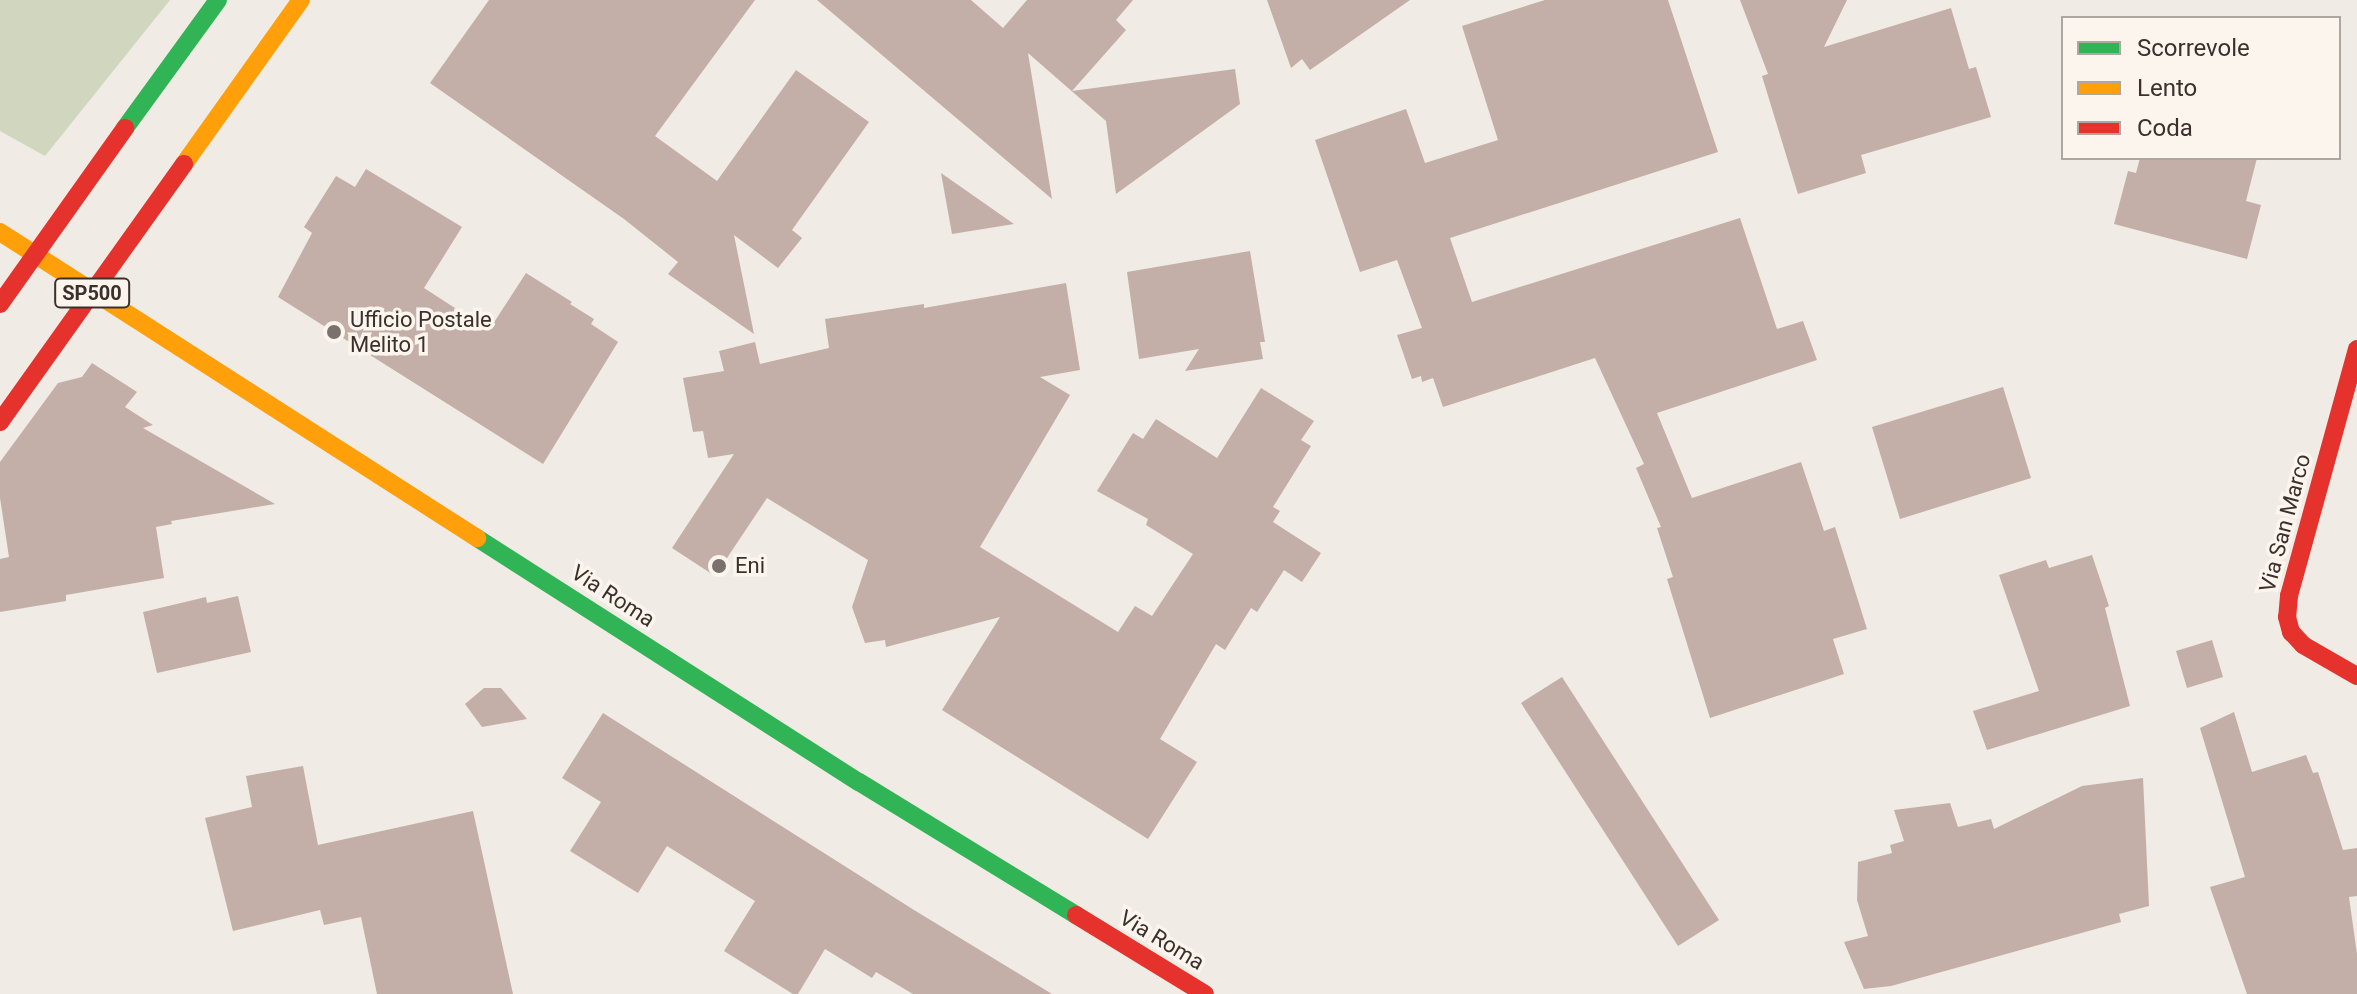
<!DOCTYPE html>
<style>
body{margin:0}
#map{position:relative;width:2357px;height:994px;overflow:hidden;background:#f0ebe5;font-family:Roboto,sans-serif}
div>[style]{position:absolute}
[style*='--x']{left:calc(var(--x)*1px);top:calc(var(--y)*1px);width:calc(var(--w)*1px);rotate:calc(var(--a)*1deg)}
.green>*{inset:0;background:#d1d6bf}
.building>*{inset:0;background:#c3afa7}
.fast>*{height:18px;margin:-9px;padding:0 9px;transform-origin:9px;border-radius:9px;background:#30b455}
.slow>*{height:18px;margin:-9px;padding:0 9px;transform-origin:9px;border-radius:9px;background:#ff9f0a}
.jam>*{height:18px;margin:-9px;padding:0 9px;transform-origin:9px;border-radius:9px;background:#e5322d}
.jam-bridge>*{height:18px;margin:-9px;padding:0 9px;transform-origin:9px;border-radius:9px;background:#e5322d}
.dots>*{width:22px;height:22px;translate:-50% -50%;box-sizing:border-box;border:4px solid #fbf5ee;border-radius:50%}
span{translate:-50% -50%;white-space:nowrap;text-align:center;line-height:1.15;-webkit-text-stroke:7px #fbf5ee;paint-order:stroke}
.shield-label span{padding:2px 6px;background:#fbf5ee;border:2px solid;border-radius:6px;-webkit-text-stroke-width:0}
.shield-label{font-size:20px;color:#3b302b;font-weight:700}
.poi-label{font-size:22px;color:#3b302b}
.left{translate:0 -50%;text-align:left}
.street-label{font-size:22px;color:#3b302b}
.legend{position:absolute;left:2061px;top:16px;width:280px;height:144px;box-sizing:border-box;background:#fbf5ee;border:2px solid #aea6a0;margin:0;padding:10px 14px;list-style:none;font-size:24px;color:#3b302b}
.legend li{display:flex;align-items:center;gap:16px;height:40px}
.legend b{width:40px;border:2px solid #aea6a0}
</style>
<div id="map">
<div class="green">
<div style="clip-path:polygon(0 0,170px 0,45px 156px,0 131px)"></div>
</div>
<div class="building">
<div style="clip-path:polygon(489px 0,755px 0,655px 136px,717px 181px,796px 70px,869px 122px,792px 230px,802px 238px,778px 268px,734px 235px,754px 334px,668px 274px,678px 262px,624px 219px,430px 83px)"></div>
<div style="clip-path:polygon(817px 0,971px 0,1003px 28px,1027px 0,1133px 0,1116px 20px,1126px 30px,1072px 91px,1235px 69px,1240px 104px,1116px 194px,1106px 121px,1028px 53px,1052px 199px)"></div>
<div style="clip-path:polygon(1267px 0,1410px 0,1310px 70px,1302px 59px,1291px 68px)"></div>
<div style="clip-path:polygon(1545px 0,1668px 0,1718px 152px,1450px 238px,1472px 302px,1740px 218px,1777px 329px,1803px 321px,1817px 360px,1657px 413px,1692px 498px,1801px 462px,1824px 531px,1835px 527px,1867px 629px,1833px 639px,1844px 674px,1710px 718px,1667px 579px,1673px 577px,1657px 528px,1661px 527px,1636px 468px,1644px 464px,1595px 358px,1443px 407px,1433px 378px,1422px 382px,1421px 376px,1412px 379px,1397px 335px,1422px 328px,1397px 260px,1360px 272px,1315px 140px,1406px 109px,1425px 163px,1498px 140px,1462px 26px)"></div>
<div style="clip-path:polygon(1740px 0,1847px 0,1824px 47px,1951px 8px,1969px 69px,1976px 67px,1991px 117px,1861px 155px,1866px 173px,1798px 194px,1762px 76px,1768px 74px)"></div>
<div style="clip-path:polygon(2140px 158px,2257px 158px,2246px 201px,2261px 205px,2247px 259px,2114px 224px,2128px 171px,2136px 173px)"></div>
<div style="clip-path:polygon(366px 169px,462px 227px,424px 288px,489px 330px,526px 273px,572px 302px,570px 304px,594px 319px,591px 324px,618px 342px,543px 464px,278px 297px,312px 233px,304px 227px,336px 176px,355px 187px)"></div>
<div style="clip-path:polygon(941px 173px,1014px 224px,952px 234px)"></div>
<div style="clip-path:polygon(1250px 251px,1265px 342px,1260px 342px,1263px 359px,1185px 371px,1199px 349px,1139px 359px,1127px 272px)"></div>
<div style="clip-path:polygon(1066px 283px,1080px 370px,1040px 377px,1070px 395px,980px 547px,1118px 632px,1135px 606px,1152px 616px,1193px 554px,1146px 525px,1148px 519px,1097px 491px,1133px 433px,1143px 439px,1156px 419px,1217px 458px,1261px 388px,1314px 421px,1301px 440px,1311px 446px,1273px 507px,1280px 511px,1273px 522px,1321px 553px,1302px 582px,1284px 570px,1257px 612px,1251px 608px,1225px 650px,1216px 644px,1160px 739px,1197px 762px,1148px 839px,942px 710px,1000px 617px,886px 647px,885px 640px,865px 643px,852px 607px,868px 560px,767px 498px,715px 576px,672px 548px,734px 454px,708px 458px,703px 431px,693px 432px,683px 378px,724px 371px,719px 351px,755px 342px,760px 364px,829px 348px,825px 319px,924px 304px,924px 308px)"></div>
<div style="clip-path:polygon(92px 363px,137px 392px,125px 407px,153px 425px,143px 428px,275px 504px,171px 521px,172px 524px,156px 527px,164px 578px,66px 595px,66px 601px,0 612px,0 559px,9px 557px,0 498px,0 462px,58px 383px,82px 377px)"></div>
<div style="clip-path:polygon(2003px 387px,2031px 478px,1900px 519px,1872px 427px)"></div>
<div style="clip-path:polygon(2092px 555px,2109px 606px,2105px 608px,2130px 706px,1987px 750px,1973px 711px,2039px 691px,1999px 575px,2046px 560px,2049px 568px)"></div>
<div style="clip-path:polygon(238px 596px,251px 652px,157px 673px,143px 612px,206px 597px,207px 603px)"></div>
<div style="clip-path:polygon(2212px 640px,2223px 677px,2187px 688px,2176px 651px)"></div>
<div style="clip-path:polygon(1562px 677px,1719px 920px,1678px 946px,1521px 703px)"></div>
<div style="clip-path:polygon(484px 688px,501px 688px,527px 719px,482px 727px,465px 704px)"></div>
<div style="clip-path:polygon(2234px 712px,2252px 772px,2306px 755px,2313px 773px,2318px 772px,2343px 850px,2357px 848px,2357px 896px,2349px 897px,2357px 954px,2357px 994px,2247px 994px,2210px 887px,2245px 877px,2200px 728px)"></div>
<div style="clip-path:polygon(603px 713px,914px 910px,1052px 994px,913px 994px,876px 972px,872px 978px,825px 949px,798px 994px,793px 994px,724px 951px,755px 901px,667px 846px,638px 893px,570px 851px,601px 802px,562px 778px)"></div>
<div style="clip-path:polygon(303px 766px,318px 845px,473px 811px,513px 994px,377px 994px,361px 917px,324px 925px,320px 910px,233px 931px,205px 818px,252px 807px,246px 776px)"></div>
<div style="clip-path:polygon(2143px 778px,2149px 906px,2119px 914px,2121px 922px,1891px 986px,1864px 989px,1844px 942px,1868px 936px,1857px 900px,1858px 862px,1892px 853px,1890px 845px,1904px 841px,1894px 810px,1950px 803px,1958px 827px,1991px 819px,1994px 829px,2082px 786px)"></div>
</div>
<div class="fast">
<div style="--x:125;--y:128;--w:158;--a:-54"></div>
<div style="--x:477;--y:538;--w:453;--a:32.6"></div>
<div style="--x:859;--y:782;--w:255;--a:31.5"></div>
</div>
<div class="slow">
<div style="--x:184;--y:164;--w:201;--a:-54.5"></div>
<div style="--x:0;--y:232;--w:567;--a:32.68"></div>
</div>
<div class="jam">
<div style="--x:2357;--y:349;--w:256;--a:105.4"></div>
<div style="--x:2289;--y:596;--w:21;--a:95"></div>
<div style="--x:2287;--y:617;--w:16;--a:75"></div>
<div style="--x:2291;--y:632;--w:18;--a:47"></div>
<div style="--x:2303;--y:645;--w:62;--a:29.9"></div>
<div style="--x:1076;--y:915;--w:151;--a:31.5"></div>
</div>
<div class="jam-bridge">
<div style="--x:0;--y:304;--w:216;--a:-54.6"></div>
<div style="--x:0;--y:422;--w:317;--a:-54.5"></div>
</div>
<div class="dots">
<div style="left:334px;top:332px;background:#7a716c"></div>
<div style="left:719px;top:566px;background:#7a716c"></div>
</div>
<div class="shield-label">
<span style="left:92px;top:293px">SP500</span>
</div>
<div class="poi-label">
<span class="left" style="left:350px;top:332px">Ufficio Postale<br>Melito 1</span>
<span class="left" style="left:735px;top:566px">Eni</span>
</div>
<div class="street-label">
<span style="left:2285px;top:523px;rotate:-75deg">Via San Marco</span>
<span style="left:613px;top:596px;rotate:33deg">Via Roma</span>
<span style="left:1162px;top:940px;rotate:31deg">Via Roma</span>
</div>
<ul class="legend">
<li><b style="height:10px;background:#30b455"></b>Scorrevole</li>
<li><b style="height:10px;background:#ff9f0a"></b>Lento</li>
<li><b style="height:10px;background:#e5322d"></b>Coda</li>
</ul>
</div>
